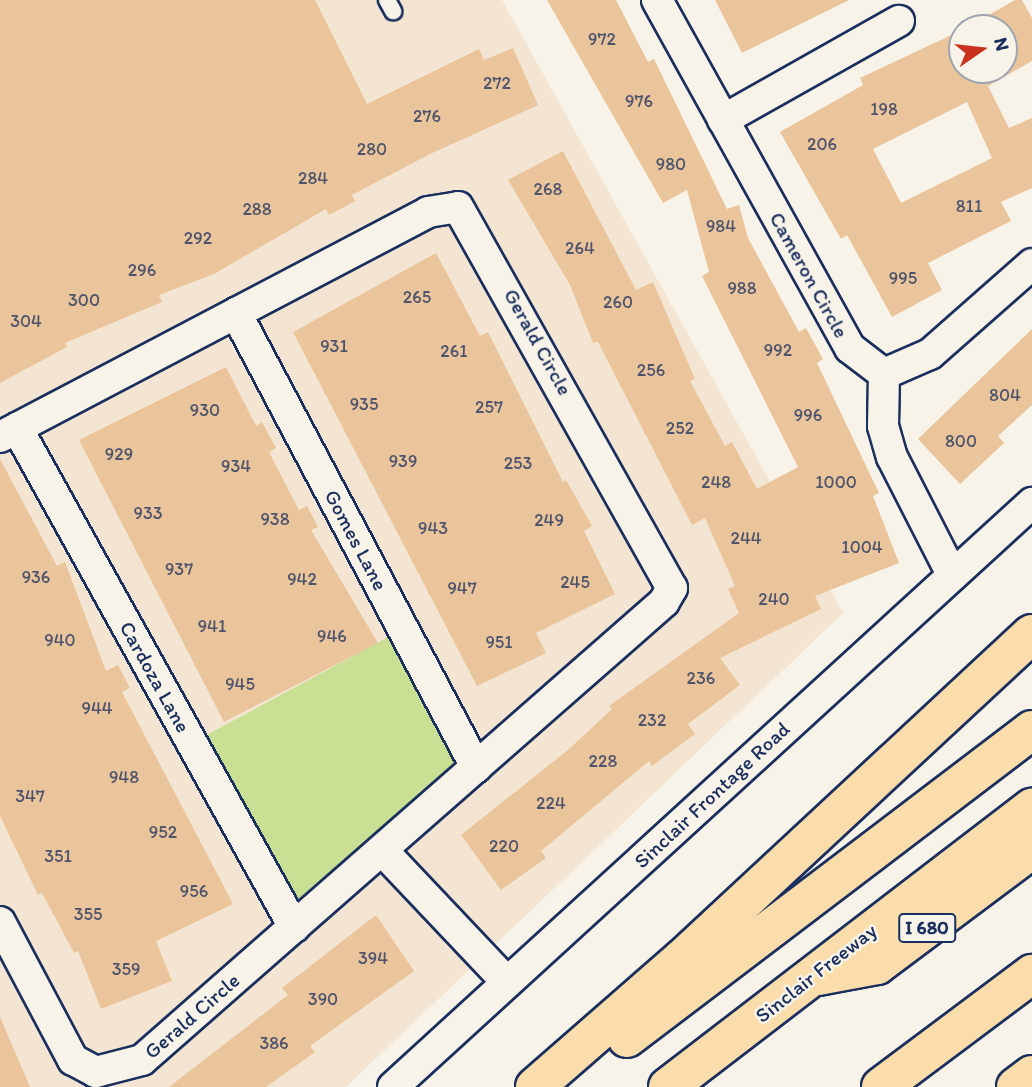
<!DOCTYPE html>
<style>
body{margin:0}
#map{position:relative;width:1032px;height:1087px;overflow:hidden;background:#f7f3e8;font-family:Itim,sans-serif}
div>[style]{position:absolute}
[style*='--x']{left:calc(var(--x)*1px);top:calc(var(--y)*1px);width:calc(var(--w)*1px);rotate:calc(var(--a)*1deg)}
.built>*{inset:0;background:#f3e5d1}
.green>*{inset:0;background:#c8df94}
.building>*{inset:0;background:#eac59b}
.roads{filter:drop-shadow(2px 0 #1b2f5e) drop-shadow(-2px 0 #1b2f5e) drop-shadow(0 2px #1b2f5e) drop-shadow(0 -2px #1b2f5e)}
.service>*{height:16px;margin:-8px;padding:0 8px;transform-origin:8px;border-radius:8px;background:#f7f3e8}
.minor>*{height:30px;margin:-15px;padding:0 15px;transform-origin:15px;border-radius:15px;background:#f7f3e8}
.motorway>*{height:38px;margin:-19px;padding:0 19px;transform-origin:19px;border-radius:19px;background:#fbddab}
span{translate:-50% -50%;white-space:nowrap;text-align:center;line-height:1.15;-webkit-text-stroke:5px #f7f3e8;paint-order:stroke}
.number-label{font-size:18px;color:#4f546d}
.number-label span{-webkit-text-stroke-width:0}
.shield-label span{padding:2px 5px;background:#f7f3e8;border:2px solid;border-radius:5px;-webkit-text-stroke-width:0}
.shield-label{font-size:19px;color:#1b2f5e;font-weight:700}
.street-label{font-size:21px;color:#1b2f5e}
.north{position:absolute;left:948px;top:14px;width:70px;height:70px;box-sizing:border-box;background:#f7f3e8;border:2px solid #9fa5b1;border-radius:50%;rotate:76deg;font-size:19px;font-weight:700;line-height:28px;text-align:center;color:#1b2f5e}
.north::after{content:'';display:block;margin:auto;width:24px;height:32px;background:#c8321e;clip-path:polygon(50% 0,100% 100%,50% 72%,0 100%)}
</style>
<div id="map">
<div class="built">
<div style="clip-path:polygon(0 0,502px 0,843px 613px,346px 1087px,0 1087px)"></div>
</div>
<div class="green">
<div style="clip-path:polygon(403px 629px,476px 767px,294px 927px,192px 743px)"></div>
</div>
<div class="building">
<div style="clip-path:polygon(0 0,315px 0,367px 104px,479px 49px,484px 60px,513px 48px,538px 105px,428px 155px,352px 195px,355px 201px,329px 215px,326px 209px,214px 274px,159px 295px,162px 302px,65px 343px,67px 347px,0 383px)"></div>
<div style="clip-path:polygon(547px 0,616px 0,648px 62px,654px 59px,727px 209px,739px 205px,748px 238px,799px 332px,806px 328px,823px 359px,817px 363px,879px 493px,873px 496px,899px 563px,815px 596px,821px 609px,720px 658px,740px 685px,688px 724px,695px 734px,652px 766px,649px 761px,541px 851px,546px 858px,501px 890px,461px 835px,568px 750px,612px 709px,609px 706px,739px 613px,728px 589px,735px 586px,705px 518px,692px 525px,598px 342px,593px 343px,570px 285px,508px 180px,563px 151px,636px 290px,653px 282px,695px 379px,690px 381px,725px 446px,732px 442px,757px 489px,798px 467px,702px 276px,709px 272px,687px 190px,663px 203px)"></div>
<div style="clip-path:polygon(715px 0,849px 0,742px 53px)"></div>
<div style="clip-path:polygon(evenodd,1015px 0,1022px 0,1032px 18px,1032px 61px,988px 86px,1009px 128px,1032px 118px,1032px 188px,1001px 202px,1011px 221px,928px 263px,942px 290px,892px 317px,847px 235px,841px 239px,780px 132px,863px 85px,860px 78px,962px 30px,962px 70px,1004px 70px,1004px 28px,966px 28px,1015px 0,967px 102px,992px 158px,901px 203px,873px 149px,967px 102px)"></div>
<div style="clip-path:polygon(436px 253px,480px 336px,488px 332px,563px 482px,566px 480px,592px 526px,584px 531px,615px 594px,536px 633px,546px 653px,477px 686px,293px 332px)"></div>
<div style="clip-path:polygon(1032px 329px,1032px 405px,998px 436px,1004px 443px,960px 484px,918px 439px)"></div>
<div style="clip-path:polygon(226px 367px,256px 426px,262px 422px,276px 448px,269px 452px,299px 510px,307px 506px,318px 527px,311px 530px,378px 643px,224px 722px,79px 440px)"></div>
<div style="clip-path:polygon(0 459px,57px 566px,65px 562px,106px 671px,118px 665px,130px 688px,122px 692px,233px 904px,156px 941px,172px 981px,101px 1009px,78px 951px,74px 953px,42px 893px,38px 895px,0 816px)"></div>
<div style="clip-path:polygon(376px 915px,414px 971px,310px 1046px,315px 1052px,266px 1087px,169px 1087px,288px 995px,282px 988px)"></div>
<div style="clip-path:polygon(0 1017px,30px 1087px,0 1087px)"></div>
</div>
<div class="roads">
<div class="service">
<div style="--x:387;--y:0;--w:13;--a:61"></div>
</div>
<div class="minor">
<div style="--x:657;--y:0;--w:398;--a:61"></div>
<div style="--x:850;--y:348;--w:43;--a:37.4"></div>
<div style="--x:723;--y:120;--w:202;--a:-29.4"></div>
<div style="--x:236;--y:313;--w:514;--a:62.14"></div>
<div style="--x:884;--y:374;--w:52;--a:91.1"></div>
<div style="--x:883;--y:426;--w:32;--a:74"></div>
<div style="--x:892;--y:457;--w:131;--a:62.9"></div>
<div style="--x:884;--y:374;--w:50;--a:-23.5"></div>
<div style="--x:930;--y:354;--w:136;--a:-41.4"></div>
<div style="--x:17;--y:428;--w:571;--a:60.96"></div>
<div style="--x:0;--y:437;--w:484;--a:-27.7"></div>
<div style="--x:428;--y:212;--w:30;--a:-9"></div>
<div style="--x:458;--y:207;--w:437;--a:60.7"></div>
<div style="--x:672;--y:588;--w:16;--a:120"></div>
<div style="--x:664;--y:602;--w:694;--a:138.74"></div>
<div style="--x:142;--y:1060;--w:48;--a:165.4"></div>
<div style="--x:96;--y:1072;--w:26;--a:-152"></div>
<div style="--x:73;--y:1060;--w:156;--a:-117.9"></div>
<div style="--x:382;--y:850;--w:182;--a:46.6"></div>
<div style="--x:393;--y:1087;--w:866;--a:-42.43"></div>
</div>
<div class="motorway">
<div style="--x:818;--y:976;--w:60;--a:-10.6"></div>
<div style="--x:877;--y:965;--w:194;--a:-36.8"></div>
<div style="--x:627;--y:1038;--w:509;--a:-37.25"></div>
<div style="--x:535;--y:1087;--w:196;--a:-41.1"></div>
<div style="--x:683;--y:958;--w:476;--a:-42.9"></div>
<div style="--x:668;--y:1087;--w:459;--a:-37.5"></div>
<div style="--x:881;--y:1087;--w:189;--a:-36.8"></div>
<div style="--x:1016;--y:1087;--w:20;--a:-37"></div>
</div>
</div>
<div class="number-label">
<span style="left:602px;top:39px">972</span>
<span style="left:497px;top:83px">272</span>
<span style="left:639px;top:101px">976</span>
<span style="left:884px;top:109px">198</span>
<span style="left:427px;top:116px">276</span>
<span style="left:822px;top:144px">206</span>
<span style="left:372px;top:149px">280</span>
<span style="left:671px;top:164px">980</span>
<span style="left:313px;top:178px">284</span>
<span style="left:548px;top:189px">268</span>
<span style="left:969px;top:206px">811</span>
<span style="left:257px;top:209px">288</span>
<span style="left:721px;top:226px">984</span>
<span style="left:198px;top:238px">292</span>
<span style="left:580px;top:248px">264</span>
<span style="left:142px;top:270px">296</span>
<span style="left:903px;top:278px">995</span>
<span style="left:742px;top:288px">988</span>
<span style="left:417px;top:297px">265</span>
<span style="left:84px;top:300px">300</span>
<span style="left:618px;top:302px">260</span>
<span style="left:26px;top:321px">304</span>
<span style="left:334px;top:346px">931</span>
<span style="left:778px;top:350px">992</span>
<span style="left:454px;top:351px">261</span>
<span style="left:651px;top:370px">256</span>
<span style="left:1005px;top:395px">804</span>
<span style="left:364px;top:404px">935</span>
<span style="left:489px;top:407px">257</span>
<span style="left:205px;top:410px">930</span>
<span style="left:808px;top:415px">996</span>
<span style="left:680px;top:428px">252</span>
<span style="left:961px;top:441px">800</span>
<span style="left:119px;top:454px">929</span>
<span style="left:403px;top:461px">939</span>
<span style="left:518px;top:463px">253</span>
<span style="left:236px;top:466px">934</span>
<span style="left:716px;top:482px">248</span>
<span style="left:836px;top:482px">1000</span>
<span style="left:148px;top:513px">933</span>
<span style="left:275px;top:519px">938</span>
<span style="left:549px;top:520px">249</span>
<span style="left:433px;top:528px">943</span>
<span style="left:746px;top:538px">244</span>
<span style="left:862px;top:547px">1004</span>
<span style="left:179px;top:569px">937</span>
<span style="left:36px;top:577px">936</span>
<span style="left:302px;top:579px">942</span>
<span style="left:575px;top:582px">245</span>
<span style="left:462px;top:588px">947</span>
<span style="left:774px;top:599px">240</span>
<span style="left:212px;top:626px">941</span>
<span style="left:332px;top:636px">946</span>
<span style="left:60px;top:640px">940</span>
<span style="left:499px;top:642px">951</span>
<span style="left:701px;top:678px">236</span>
<span style="left:240px;top:684px">945</span>
<span style="left:97px;top:708px">944</span>
<span style="left:652px;top:720px">232</span>
<span style="left:603px;top:761px">228</span>
<span style="left:124px;top:777px">948</span>
<span style="left:30px;top:796px">347</span>
<span style="left:551px;top:803px">224</span>
<span style="left:163px;top:832px">952</span>
<span style="left:504px;top:846px">220</span>
<span style="left:58px;top:856px">351</span>
<span style="left:194px;top:891px">956</span>
<span style="left:88px;top:914px">355</span>
<span style="left:373px;top:958px">394</span>
<span style="left:126px;top:969px">359</span>
<span style="left:323px;top:999px">390</span>
<span style="left:274px;top:1043px">386</span>
</div>
<div class="shield-label">
<span style="left:927px;top:928px">I 680</span>
</div>
<div class="street-label">
<span style="left:809px;top:275px;rotate:61deg">Cameron Circle</span>
<span style="left:538px;top:342px;rotate:61deg">Gerald Circle</span>
<span style="left:356px;top:540px;rotate:62deg">Gomes Lane</span>
<span style="left:155px;top:677px;rotate:61deg">Cardoza Lane</span>
<span style="left:712px;top:795px;rotate:-43deg">Sinclair Frontage Road</span>
<span style="left:816px;top:973px;rotate:-38deg">Sinclair Freeway</span>
<span style="left:192px;top:1016px;rotate:-41deg">Gerald Circle</span>
</div>
<div class="north">N</div>
</div>
